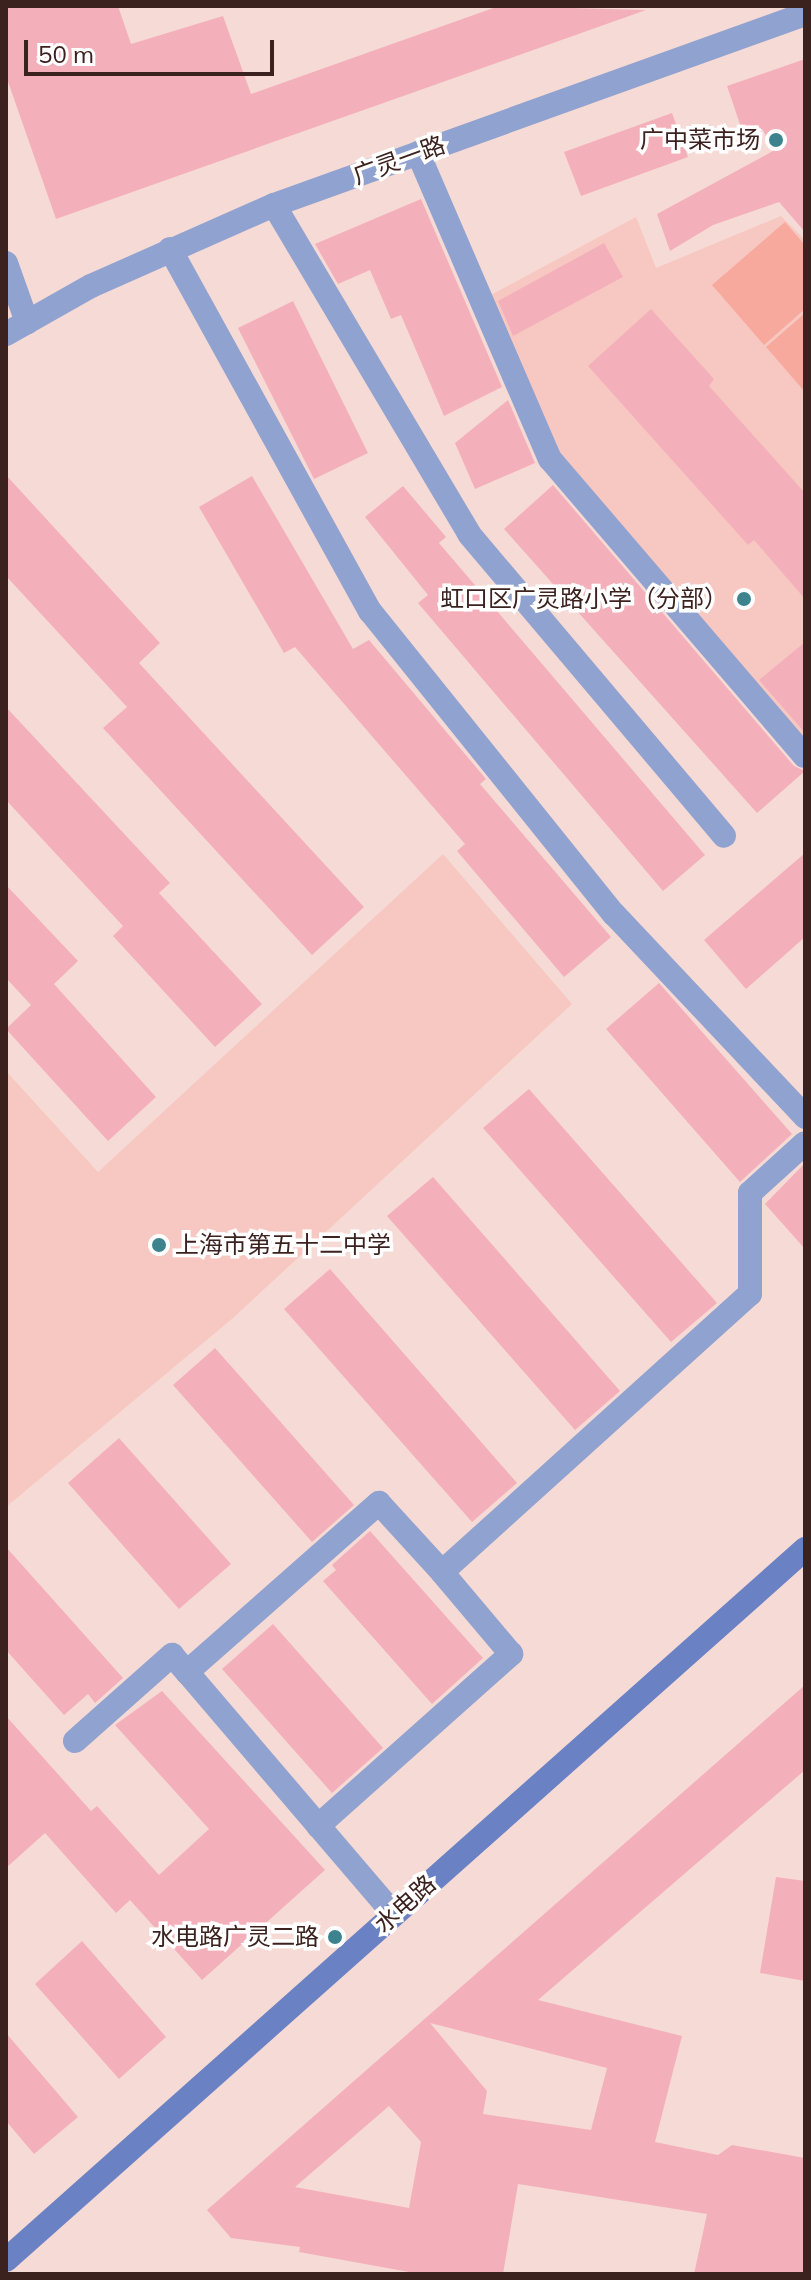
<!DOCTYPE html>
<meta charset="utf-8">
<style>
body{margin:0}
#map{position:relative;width:811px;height:2280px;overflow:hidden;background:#f6dad5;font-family:Mulish,"Noto Sans SC",sans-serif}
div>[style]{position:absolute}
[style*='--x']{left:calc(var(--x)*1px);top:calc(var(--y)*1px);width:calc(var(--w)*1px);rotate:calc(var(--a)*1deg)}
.built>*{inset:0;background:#f7c8c1}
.green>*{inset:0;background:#f7a99e}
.building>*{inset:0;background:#f4b0ba}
.street>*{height:24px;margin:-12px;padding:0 12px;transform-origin:12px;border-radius:12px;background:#90a2cf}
.secondary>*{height:24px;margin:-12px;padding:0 12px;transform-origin:12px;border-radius:12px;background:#6a81c4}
.dots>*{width:22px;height:22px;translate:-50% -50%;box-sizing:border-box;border:4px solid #fff;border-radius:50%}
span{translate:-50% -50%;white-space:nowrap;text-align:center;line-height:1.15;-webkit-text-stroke:7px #fff;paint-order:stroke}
.poi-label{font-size:24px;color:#3c221f}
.right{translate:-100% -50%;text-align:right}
.left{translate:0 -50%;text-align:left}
.street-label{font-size:24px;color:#3c221f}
.frame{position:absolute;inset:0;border:8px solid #3c221f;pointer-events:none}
.scale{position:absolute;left:24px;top:40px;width:250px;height:36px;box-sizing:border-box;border:4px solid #3c221f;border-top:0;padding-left:10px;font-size:24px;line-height:28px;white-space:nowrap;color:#3c221f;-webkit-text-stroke:6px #fff;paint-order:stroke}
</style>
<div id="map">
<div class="built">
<div style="clip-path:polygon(781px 216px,805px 240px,805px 743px,560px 456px,489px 296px,636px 217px,656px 268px)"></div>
<div style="clip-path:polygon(443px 854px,572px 1004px,233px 1318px,6px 1507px,6px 1071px,98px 1172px)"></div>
</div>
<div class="green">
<div style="clip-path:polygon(785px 222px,805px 245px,805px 309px,764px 345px,712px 285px)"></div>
<div style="clip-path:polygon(805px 313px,805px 392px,766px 347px)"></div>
</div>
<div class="building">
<div style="clip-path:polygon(6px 6px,118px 6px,131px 44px,223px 16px,251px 94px,499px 6px,646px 10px,56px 219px,6px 76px)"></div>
<div style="clip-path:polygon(805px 59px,805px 232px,779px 202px,713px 225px,670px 251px,657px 214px,773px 151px,763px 130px,744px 136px,727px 86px)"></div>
<div style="clip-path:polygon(672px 113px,688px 157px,581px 196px,564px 152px)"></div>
<div style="clip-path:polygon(421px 199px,502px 387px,444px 416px,401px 315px,391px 319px,370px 270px,338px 284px,315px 244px)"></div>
<div style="clip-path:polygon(604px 243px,623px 277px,513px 336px,498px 301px)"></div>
<div style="clip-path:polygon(293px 301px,368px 453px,314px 479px,238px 328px)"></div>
<div style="clip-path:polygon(651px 309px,714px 379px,709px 386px,805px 493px,805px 599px,754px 540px,748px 545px,588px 366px)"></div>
<div style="clip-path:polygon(508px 400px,535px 463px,475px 489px,455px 443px)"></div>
<div style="clip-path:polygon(6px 475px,160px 643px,139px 663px,364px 907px,312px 955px,103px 728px,127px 707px,6px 576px)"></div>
<div style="clip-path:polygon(252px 476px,353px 649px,369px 640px,486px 779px,480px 784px,611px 937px,564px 977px,457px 851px,465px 844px,295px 647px,284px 653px,199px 507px)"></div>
<div style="clip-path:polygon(553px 485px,794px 766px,805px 771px,757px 813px,504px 529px)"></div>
<div style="clip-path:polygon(403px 486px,446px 537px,439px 543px,705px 855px,663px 891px,418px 603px,428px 595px,365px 517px)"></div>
<div style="clip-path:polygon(805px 642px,805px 733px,759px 680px)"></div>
<div style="clip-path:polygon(6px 707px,170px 883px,159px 893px,262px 1004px,215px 1047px,113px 936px,123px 926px,6px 800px)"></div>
<div style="clip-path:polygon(805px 853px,805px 937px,746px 989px,704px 940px)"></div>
<div style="clip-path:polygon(6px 885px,78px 961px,54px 984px,156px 1097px,108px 1141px,6px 1029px,31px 1005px,6px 978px)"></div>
<div style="clip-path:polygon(659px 983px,792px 1134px,740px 1182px,606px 1029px)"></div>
<div style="clip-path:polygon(529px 1089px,717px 1303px,671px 1342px,483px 1128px)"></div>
<div style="clip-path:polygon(805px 1163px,805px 1249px,765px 1204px)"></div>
<div style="clip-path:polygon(433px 1177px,620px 1391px,575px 1430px,387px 1216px)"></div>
<div style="clip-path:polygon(330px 1269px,517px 1483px,472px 1522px,284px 1309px)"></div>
<div style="clip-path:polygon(215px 1348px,354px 1505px,312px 1542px,173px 1385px)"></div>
<div style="clip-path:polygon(119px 1438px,231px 1564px,179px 1609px,68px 1483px)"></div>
<div style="clip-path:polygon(370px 1531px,483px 1658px,432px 1704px,323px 1581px,336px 1570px,332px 1565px)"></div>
<div style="clip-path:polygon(6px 1547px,123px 1678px,95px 1703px,88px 1694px,64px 1715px,6px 1650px)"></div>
<div style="clip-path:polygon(273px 1624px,383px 1748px,332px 1793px,222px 1669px)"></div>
<div style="clip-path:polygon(evenodd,805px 1685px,805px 1770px,538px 2000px,682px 2036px,655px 2142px,718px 2155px,732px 2145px,805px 2158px,805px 2274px,694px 2274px,707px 2214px,518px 2184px,503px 2274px,420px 2274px,299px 2252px,300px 2247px,231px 2238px,207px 2210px,805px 1685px,430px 2023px,607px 2068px,591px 2130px,483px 2114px,487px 2091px,430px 2023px,805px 1685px,389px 2106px,421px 2142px,409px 2208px,295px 2187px,389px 2106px)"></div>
<div style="clip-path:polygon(162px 1691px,325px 1870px,202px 1980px,130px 1900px,116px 1913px,45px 1833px,6px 1868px,6px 1716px,91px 1811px,97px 1806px,159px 1875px,209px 1829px,115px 1725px)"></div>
<div style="clip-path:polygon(776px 1877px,805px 1881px,805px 1981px,760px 1973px)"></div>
<div style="clip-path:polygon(82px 1941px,166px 2037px,119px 2079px,35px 1984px)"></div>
<div style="clip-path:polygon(6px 2033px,78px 2117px,34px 2154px,6px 2121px)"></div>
</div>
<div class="street">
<div style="--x:418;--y:153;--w:333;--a:66.7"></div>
<div style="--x:550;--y:459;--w:391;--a:49.4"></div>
<div style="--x:274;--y:205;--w:382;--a:59.3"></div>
<div style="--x:469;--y:534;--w:395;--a:49.8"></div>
<div style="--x:170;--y:249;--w:414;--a:61.1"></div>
<div style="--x:370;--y:611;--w:389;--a:51.2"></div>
<div style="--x:614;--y:914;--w:279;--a:46.7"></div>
<div style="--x:6;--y:263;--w:63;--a:70.4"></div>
<div style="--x:6;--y:334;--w:98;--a:-29.5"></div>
<div style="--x:91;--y:286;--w:200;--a:-23.9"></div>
<div style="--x:274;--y:205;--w:564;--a:-19.78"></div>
<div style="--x:187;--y:1672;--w:318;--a:49.5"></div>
<div style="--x:75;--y:1741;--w:130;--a:-41.6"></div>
<div style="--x:172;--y:1655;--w:23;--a:49"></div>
<div style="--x:187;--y:1672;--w:256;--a:-41.4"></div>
<div style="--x:379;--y:1503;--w:93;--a:47.6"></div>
<div style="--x:442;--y:1572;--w:415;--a:-42.1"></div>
<div style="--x:750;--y:1294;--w:101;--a:-90"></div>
<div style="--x:750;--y:1193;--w:74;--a:-42.3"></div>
<div style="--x:318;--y:1826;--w:259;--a:-41.7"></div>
<div style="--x:511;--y:1654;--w:107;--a:-130.1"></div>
</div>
<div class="secondary">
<div style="--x:6;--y:2260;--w:1070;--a:-41.66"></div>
</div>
<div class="dots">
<div style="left:776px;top:140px;background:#3d838e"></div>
<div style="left:744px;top:599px;background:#3d838e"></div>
<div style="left:159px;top:1245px;background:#3d838e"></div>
<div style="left:335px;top:1937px;background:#3d838e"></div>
</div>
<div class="poi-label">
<span class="right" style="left:760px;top:140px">广中菜市场</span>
<span class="right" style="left:728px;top:599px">虹口区广灵路小学（分部）</span>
<span class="left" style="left:175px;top:1245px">上海市第五十二中学</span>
<span class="right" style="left:319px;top:1937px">水电路广灵二路</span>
</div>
<div class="street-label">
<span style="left:399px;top:160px;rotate:-20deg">广灵一路</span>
<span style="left:405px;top:1904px;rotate:-42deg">水电路</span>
</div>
<div class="frame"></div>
<div class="scale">50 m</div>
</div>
